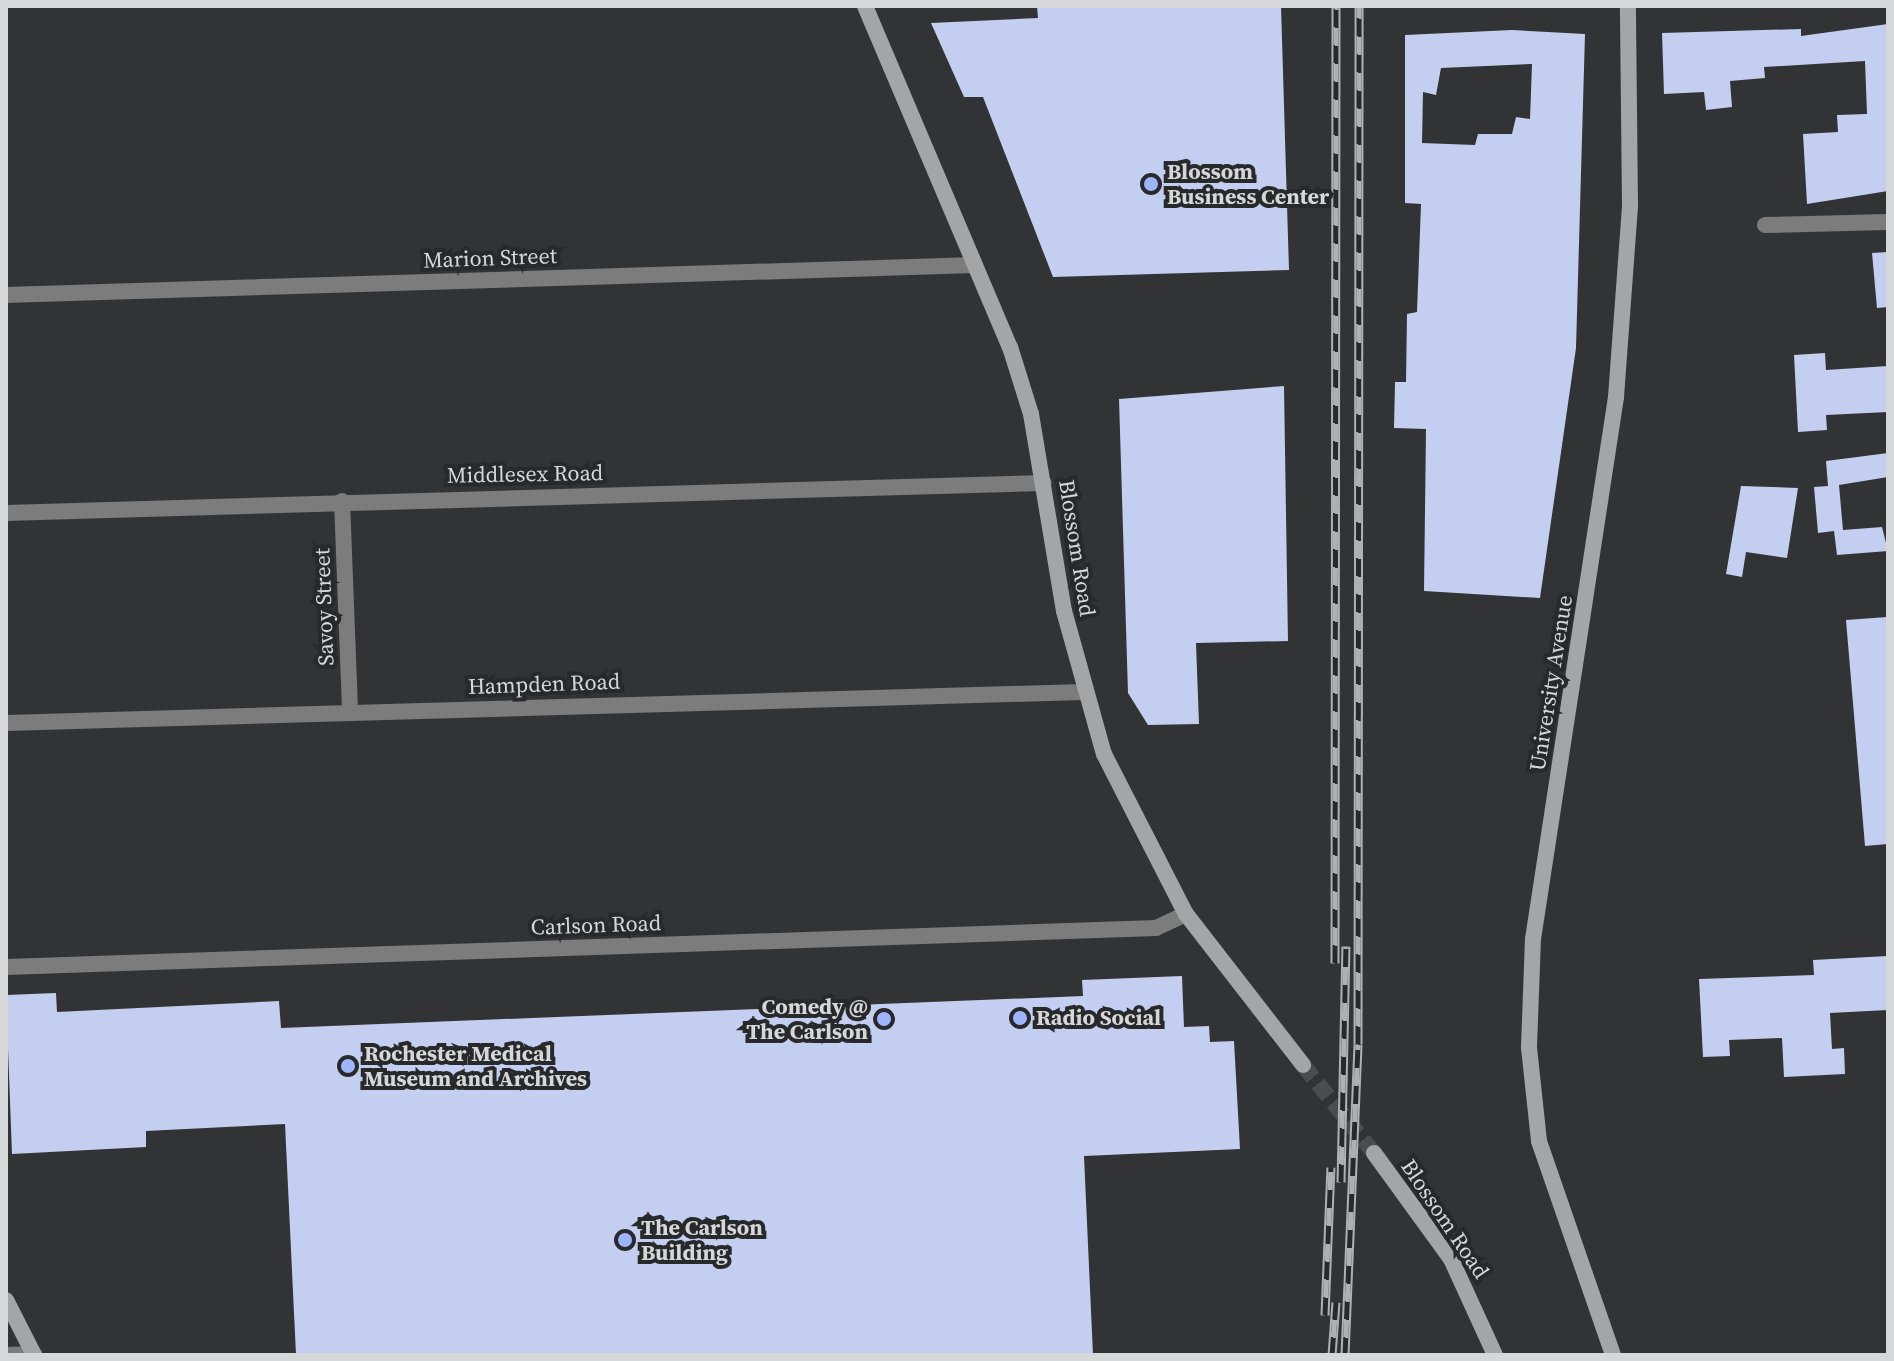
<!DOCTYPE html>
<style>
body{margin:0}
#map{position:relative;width:1894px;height:1361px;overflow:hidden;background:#323335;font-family:"Source Serif 4",serif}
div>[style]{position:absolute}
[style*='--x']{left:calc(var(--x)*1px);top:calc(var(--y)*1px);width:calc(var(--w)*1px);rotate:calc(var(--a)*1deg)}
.building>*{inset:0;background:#c4cef1}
.secondary-tunnel>*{height:16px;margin-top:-8px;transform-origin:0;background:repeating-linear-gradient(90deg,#4b4c4d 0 16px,transparent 0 24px)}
.street>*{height:16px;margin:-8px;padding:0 8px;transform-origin:8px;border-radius:8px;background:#7c7c7d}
.secondary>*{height:16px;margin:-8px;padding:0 8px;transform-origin:8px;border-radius:8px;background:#a4a5a7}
.rail>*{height:9px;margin-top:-4.5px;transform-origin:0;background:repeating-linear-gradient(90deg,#28292b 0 18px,#afb0b2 0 36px);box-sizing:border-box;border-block:2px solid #afb0b2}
.dots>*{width:22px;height:22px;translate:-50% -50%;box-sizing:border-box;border:4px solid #28292b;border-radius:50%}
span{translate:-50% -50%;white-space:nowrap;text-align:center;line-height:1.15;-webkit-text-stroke:8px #28292b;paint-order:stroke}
.poi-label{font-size:22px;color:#d6d7d8;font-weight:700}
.left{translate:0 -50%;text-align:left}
.right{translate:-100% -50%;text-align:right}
.street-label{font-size:22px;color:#d6d7d8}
.frame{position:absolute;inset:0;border:8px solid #d6d7d8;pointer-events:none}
</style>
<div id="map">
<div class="building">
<div style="clip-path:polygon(1037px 6px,1281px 6px,1289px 270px,1053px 277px,983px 97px,964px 97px,931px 23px,1038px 18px)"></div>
<div style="clip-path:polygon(1888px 24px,1888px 191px,1807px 204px,1803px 134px,1838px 132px,1837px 115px,1867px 114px,1865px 61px,1764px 67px,1765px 78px,1730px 81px,1732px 107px,1706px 110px,1704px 92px,1664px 94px,1662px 33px,1801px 29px,1801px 36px)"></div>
<div style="clip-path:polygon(evenodd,1512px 30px,1585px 34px,1576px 348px,1540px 598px,1424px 591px,1426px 429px,1394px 428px,1395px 382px,1406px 382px,1407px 314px,1417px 312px,1421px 204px,1405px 203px,1405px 35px,1512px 30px,1532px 64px,1530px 119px,1516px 117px,1512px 134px,1478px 134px,1475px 145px,1422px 143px,1423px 92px,1436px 95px,1441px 68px,1532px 64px)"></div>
<div style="clip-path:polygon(1888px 252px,1888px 307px,1877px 308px,1872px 253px)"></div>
<div style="clip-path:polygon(1825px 353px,1826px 370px,1888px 366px,1888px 412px,1826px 415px,1827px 430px,1798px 432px,1794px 355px)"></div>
<div style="clip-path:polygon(1284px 386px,1288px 641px,1196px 643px,1199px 724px,1148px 725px,1128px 693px,1119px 399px)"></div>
<div style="clip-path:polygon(1888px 453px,1888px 477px,1839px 485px,1843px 530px,1882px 527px,1888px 551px,1837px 555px,1834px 531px,1818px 533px,1814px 487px,1828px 486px,1826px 461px)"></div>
<div style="clip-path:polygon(1741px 486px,1798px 488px,1787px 558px,1746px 552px,1742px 577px,1726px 574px)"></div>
<div style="clip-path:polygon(1887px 617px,1888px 844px,1865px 846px,1846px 620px)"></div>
<div style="clip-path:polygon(1888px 956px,1888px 1010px,1830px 1013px,1832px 1049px,1844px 1048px,1845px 1074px,1784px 1077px,1782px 1038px,1729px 1040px,1730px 1056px,1703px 1057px,1699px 979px,1814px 975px,1813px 960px)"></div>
<div style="clip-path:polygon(1182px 976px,1184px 1027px,1209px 1026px,1210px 1042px,1234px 1041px,1240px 1149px,1084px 1156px,1093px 1355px,296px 1355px,285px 1124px,146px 1131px,146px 1147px,12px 1154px,6px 995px,56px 993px,57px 1012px,279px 1001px,281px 1028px,1083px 996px,1082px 980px)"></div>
</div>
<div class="secondary-tunnel">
<div style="--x:1303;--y:1065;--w:113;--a:51.1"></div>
</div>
<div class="street">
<div style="--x:1765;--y:225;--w:123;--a:-1.4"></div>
<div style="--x:6;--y:295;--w:969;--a:-1.77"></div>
<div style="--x:342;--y:501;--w:210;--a:87.8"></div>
<div style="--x:6;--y:513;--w:1038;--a:-1.66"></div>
<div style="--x:6;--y:723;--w:1077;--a:-1.65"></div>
<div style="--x:6;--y:967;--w:1151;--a:-1.94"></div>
<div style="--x:1156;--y:928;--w:33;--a:-25"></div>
<div style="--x:6;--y:1355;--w:28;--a:-2"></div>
</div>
<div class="secondary">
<div style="--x:865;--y:6;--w:371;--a:67"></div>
<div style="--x:1010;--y:347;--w:70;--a:72.6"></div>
<div style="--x:1031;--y:414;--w:200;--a:80.5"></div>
<div style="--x:1064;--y:611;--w:148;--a:74.4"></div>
<div style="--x:1104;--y:754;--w:180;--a:62.9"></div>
<div style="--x:1186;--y:914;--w:191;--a:52.2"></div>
<div style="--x:1374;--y:1153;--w:131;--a:54"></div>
<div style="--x:1451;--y:1259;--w:106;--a:65.4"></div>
<div style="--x:6;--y:1300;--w:62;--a:63"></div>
<div style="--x:1613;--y:1355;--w:226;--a:-109.1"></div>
<div style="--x:1539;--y:1141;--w:95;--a:-96.1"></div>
<div style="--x:1529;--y:1047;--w:108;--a:-87.9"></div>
<div style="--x:1533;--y:939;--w:548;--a:-81.29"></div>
<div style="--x:1616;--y:397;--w:192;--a:-85.8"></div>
<div style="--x:1630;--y:206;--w:200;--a:-90.6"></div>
</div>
<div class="rail">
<div style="--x:1335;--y:963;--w:957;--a:-89.94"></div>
<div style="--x:1341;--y:1182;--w:236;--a:-88.8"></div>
<div style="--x:1325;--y:1315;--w:148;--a:-87.7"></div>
<div style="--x:1332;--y:1355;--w:53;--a:-85.7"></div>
<div style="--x:1345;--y:1355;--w:311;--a:-87.6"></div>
<div style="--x:1358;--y:1044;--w:1038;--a:-89.94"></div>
</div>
<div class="dots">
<div style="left:1151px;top:184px;background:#a0b3fd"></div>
<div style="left:1020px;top:1018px;background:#a0b3fd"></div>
<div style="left:884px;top:1019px;background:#a0b3fd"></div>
<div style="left:348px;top:1066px;background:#a0b3fd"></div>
<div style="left:625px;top:1240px;background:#a0b3fd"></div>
</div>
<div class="poi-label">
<span class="left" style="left:1167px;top:184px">Blossom<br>Business Center</span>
<span class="right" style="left:868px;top:1019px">Comedy @<br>The Carlson</span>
<span class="left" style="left:1036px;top:1018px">Radio Social</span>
<span class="left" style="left:364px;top:1066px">Rochester Medical<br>Museum and Archives</span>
<span class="left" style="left:641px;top:1240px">The Carlson<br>Building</span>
</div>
<div class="street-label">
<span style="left:490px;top:258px;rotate:-2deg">Marion Street</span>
<span style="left:525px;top:474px;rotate:-1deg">Middlesex Road</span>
<span style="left:1077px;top:548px;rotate:81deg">Blossom Road</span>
<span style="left:324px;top:607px;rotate:-92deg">Savoy Street</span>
<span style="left:1551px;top:683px;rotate:-81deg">University Avenue</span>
<span style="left:544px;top:684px;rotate:-2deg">Hampden Road</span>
<span style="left:596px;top:925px;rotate:-2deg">Carlson Road</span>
<span style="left:1445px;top:1219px;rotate:56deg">Blossom Road</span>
</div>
<div class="frame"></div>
</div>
